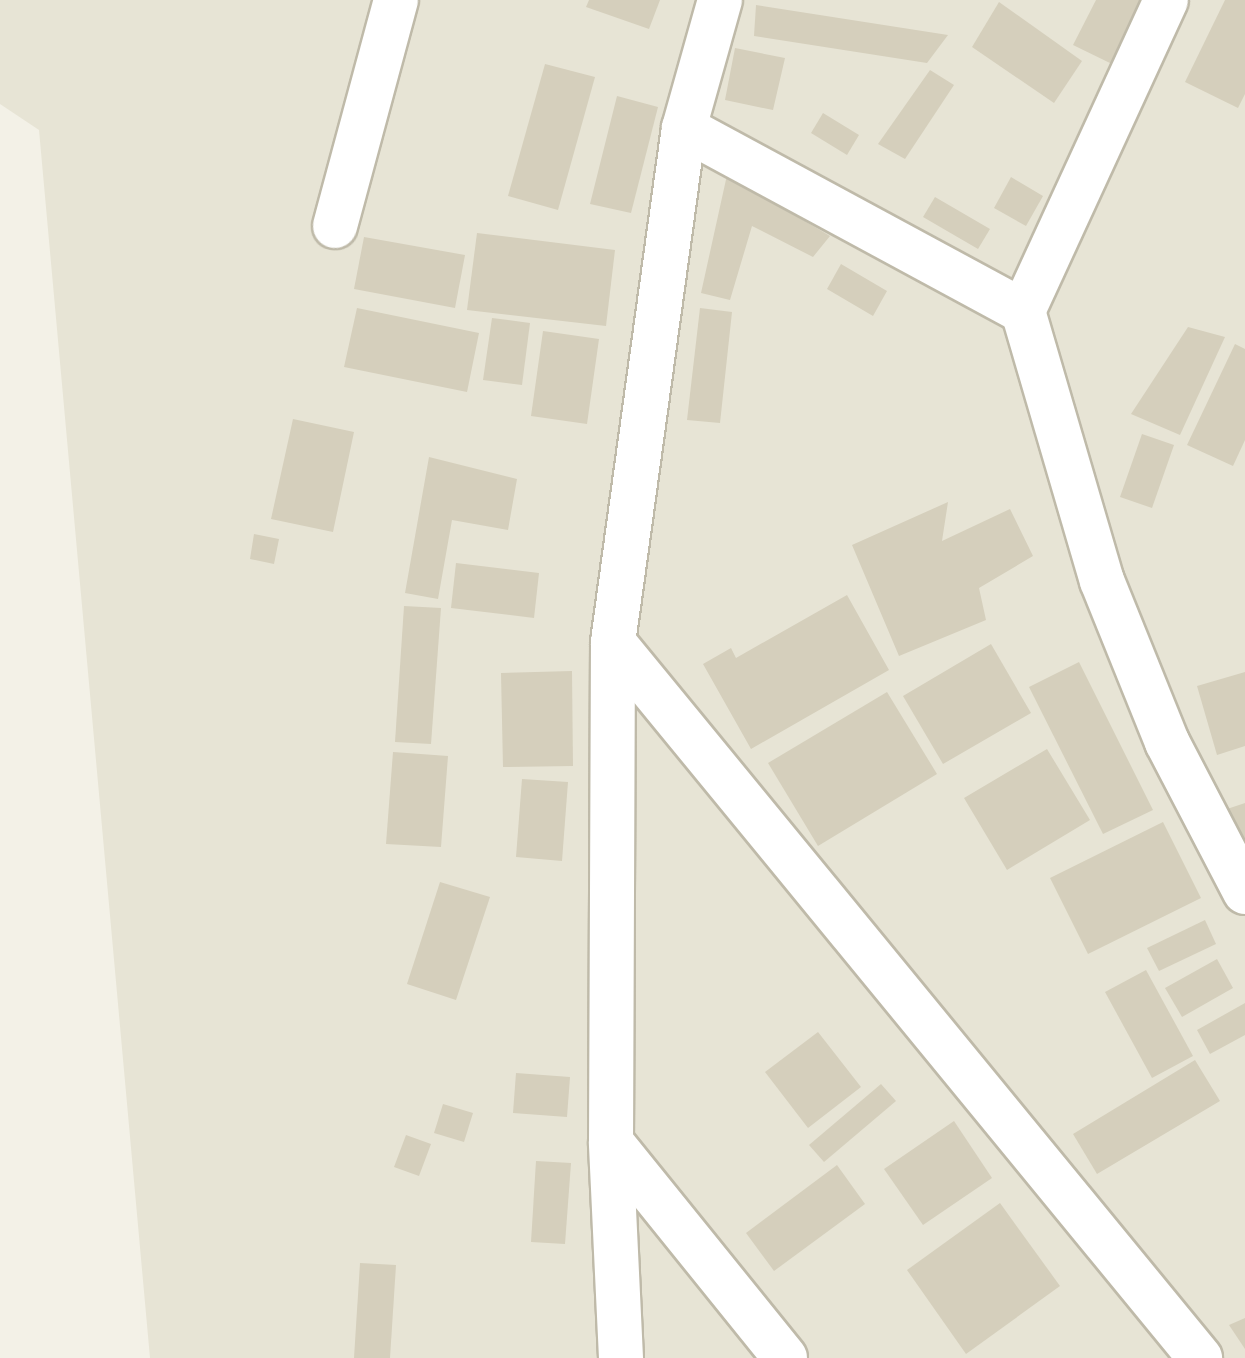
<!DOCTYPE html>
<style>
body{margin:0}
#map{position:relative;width:1245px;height:1358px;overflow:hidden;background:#f3f1e7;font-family:"Nunito Sans",sans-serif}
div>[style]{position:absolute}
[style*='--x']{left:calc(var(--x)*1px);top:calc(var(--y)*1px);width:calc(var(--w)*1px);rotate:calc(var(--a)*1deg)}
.residential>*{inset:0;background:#e7e4d5}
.building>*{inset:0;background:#d5cfbc}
.roads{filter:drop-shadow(2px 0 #bfbaa9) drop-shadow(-2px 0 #bfbaa9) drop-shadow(0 2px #bfbaa9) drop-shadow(0 -2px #bfbaa9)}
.minor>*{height:44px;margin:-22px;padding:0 22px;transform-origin:22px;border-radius:22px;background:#fff}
span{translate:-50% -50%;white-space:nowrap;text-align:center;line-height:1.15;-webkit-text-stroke:6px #fff;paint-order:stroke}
</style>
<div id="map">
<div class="residential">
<div style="clip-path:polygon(0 0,1245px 0,1245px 1358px,150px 1358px,39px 130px,0 104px)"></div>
</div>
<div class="building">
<div style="clip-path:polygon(589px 0,660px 0,649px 29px,586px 7px)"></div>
<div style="clip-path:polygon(1096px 0,1144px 0,1112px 64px,1073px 45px)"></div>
<div style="clip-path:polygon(1225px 0,1245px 0,1245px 94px,1238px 108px,1185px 82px)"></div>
<div style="clip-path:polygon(999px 2px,1082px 61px,1054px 103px,972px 47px)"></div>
<div style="clip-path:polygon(756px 5px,948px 35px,927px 63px,754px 36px)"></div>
<div style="clip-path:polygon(735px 48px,785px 58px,773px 110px,725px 100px)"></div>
<div style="clip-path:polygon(545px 64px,595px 77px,558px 210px,508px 196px)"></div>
<div style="clip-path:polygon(930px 70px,954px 85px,905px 159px,878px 144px)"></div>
<div style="clip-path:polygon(617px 96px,658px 107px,631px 213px,590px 204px)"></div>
<div style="clip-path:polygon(823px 113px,859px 135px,847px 155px,811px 133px)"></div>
<div style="clip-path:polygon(727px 175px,830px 236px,813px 257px,752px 226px,730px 300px,701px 293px)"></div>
<div style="clip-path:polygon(1011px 177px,1043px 196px,1026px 226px,994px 208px)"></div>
<div style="clip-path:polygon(935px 197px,990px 229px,978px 249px,923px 217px)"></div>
<div style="clip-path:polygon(477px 233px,615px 250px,606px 326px,467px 310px)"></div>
<div style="clip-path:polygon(364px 237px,465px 255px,455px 308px,354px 289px)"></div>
<div style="clip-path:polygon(841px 264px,887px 291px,873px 316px,827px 289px)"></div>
<div style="clip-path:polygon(357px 308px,479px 333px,467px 392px,344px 367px)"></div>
<div style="clip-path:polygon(700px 308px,732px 312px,720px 423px,687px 420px)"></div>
<div style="clip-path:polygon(492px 318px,530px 323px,522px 385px,483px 380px)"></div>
<div style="clip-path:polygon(1188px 327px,1225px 337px,1180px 435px,1131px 414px)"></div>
<div style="clip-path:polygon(543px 331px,599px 339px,587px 424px,531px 416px)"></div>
<div style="clip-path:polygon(1235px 344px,1245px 349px,1245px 440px,1233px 466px,1187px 445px)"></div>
<div style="clip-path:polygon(293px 419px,354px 432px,333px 532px,271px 519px)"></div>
<div style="clip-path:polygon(1142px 434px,1174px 445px,1152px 508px,1120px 497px)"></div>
<div style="clip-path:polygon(429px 457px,517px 479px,508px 530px,452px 520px,438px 599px,405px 593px)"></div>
<div style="clip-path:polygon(948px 502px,942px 541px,1010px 509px,1033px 556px,979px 588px,986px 620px,899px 656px,852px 545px)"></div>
<div style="clip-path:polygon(254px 534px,279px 539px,274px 564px,250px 559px)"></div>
<div style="clip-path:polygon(456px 563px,539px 573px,534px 618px,451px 608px)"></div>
<div style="clip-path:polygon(847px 595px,889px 670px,751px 749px,703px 664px,731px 648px,736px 658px)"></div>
<div style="clip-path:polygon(404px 606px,441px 608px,431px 744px,395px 742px)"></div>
<div style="clip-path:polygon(991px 644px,1031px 713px,943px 764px,903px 696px)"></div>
<div style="clip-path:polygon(1079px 662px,1153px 810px,1103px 834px,1029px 687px)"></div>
<div style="clip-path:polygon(572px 671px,573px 766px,503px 767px,501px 673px)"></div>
<div style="clip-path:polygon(1245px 672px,1245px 746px,1217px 755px,1197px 686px)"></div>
<div style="clip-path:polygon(887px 692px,937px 774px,818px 846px,768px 763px)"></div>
<div style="clip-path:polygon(1047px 749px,1090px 820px,1007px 870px,964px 798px)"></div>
<div style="clip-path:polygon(393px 752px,448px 756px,441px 847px,386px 844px)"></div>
<div style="clip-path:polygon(522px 779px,568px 782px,562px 861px,516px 857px)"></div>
<div style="clip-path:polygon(1245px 803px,1245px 867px,1215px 813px)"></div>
<div style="clip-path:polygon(1163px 822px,1201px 898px,1088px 954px,1050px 878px)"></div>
<div style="clip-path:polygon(440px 882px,490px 897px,456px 1000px,407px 984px)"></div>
<div style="clip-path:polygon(1205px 920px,1216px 944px,1159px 971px,1147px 948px)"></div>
<div style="clip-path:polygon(1217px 959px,1233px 988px,1182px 1017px,1165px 988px)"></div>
<div style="clip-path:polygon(1146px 970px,1193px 1056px,1152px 1078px,1105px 992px)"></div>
<div style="clip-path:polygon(1245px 1003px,1245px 1035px,1210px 1054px,1197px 1030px)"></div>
<div style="clip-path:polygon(818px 1032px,861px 1087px,808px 1128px,765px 1072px)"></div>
<div style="clip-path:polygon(1195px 1060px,1220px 1101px,1097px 1174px,1073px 1134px)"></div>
<div style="clip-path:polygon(516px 1073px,570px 1077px,567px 1117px,513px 1113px)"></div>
<div style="clip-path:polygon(881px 1084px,896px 1101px,824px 1162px,809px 1145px)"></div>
<div style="clip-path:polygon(443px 1104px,473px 1113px,464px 1142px,434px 1133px)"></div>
<div style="clip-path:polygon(954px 1121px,992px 1178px,923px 1225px,884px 1169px)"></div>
<div style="clip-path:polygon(406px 1135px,431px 1144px,419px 1176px,394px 1167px)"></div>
<div style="clip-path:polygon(536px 1161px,571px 1163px,565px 1244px,531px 1242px)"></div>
<div style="clip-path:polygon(837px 1165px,865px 1204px,774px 1271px,746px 1233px)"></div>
<div style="clip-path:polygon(1000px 1203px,1060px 1286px,966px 1354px,907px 1270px)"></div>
<div style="clip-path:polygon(360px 1263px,396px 1265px,390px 1358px,354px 1358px)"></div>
<div style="clip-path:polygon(1245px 1318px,1245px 1349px,1229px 1325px)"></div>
</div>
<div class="roads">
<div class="minor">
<div style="--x:684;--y:128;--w:385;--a:28.4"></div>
<div style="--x:1023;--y:311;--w:281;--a:73.7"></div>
<div style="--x:1102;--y:581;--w:174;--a:68"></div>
<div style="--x:1167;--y:742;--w:169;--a:62.5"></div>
<div style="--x:335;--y:226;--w:234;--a:-74.9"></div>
<div style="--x:1023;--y:311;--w:342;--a:-65.3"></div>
<div style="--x:613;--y:642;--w:926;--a:50.65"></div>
<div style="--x:611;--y:1142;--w:277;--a:51.1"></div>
<div style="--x:621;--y:1358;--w:216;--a:-92.7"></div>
<div style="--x:611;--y:1142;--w:500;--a:-89.77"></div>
<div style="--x:613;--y:642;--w:519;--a:-82.14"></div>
<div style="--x:684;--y:128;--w:133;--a:-74.3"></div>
</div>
</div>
</div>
